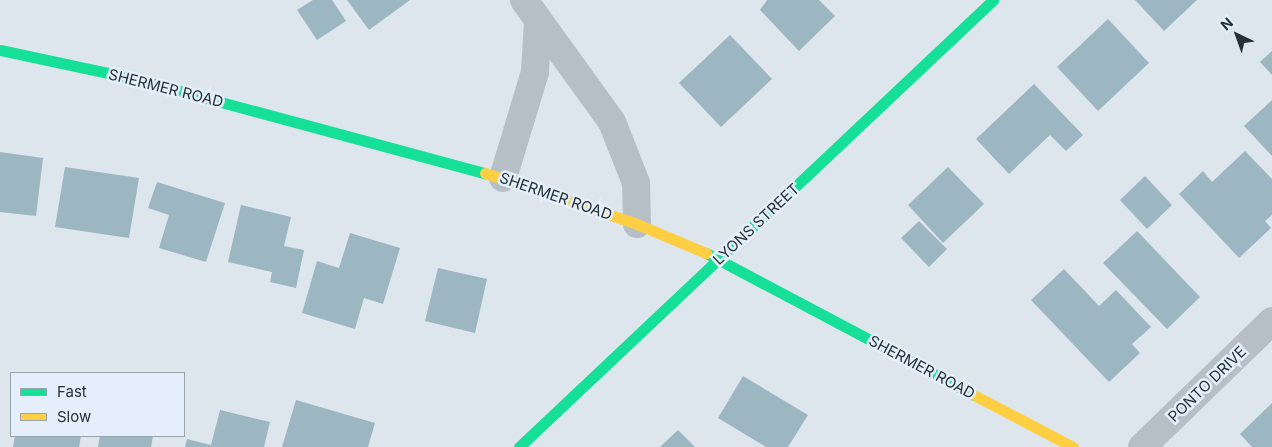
<!DOCTYPE html>
<style>
body{margin:0}
#map{position:relative;width:1272px;height:447px;overflow:hidden;background:#dde5ed;font-family:Inter,sans-serif}
div>[style]{position:absolute}
[style*='--x']{left:calc(var(--x)*1px);top:calc(var(--y)*1px);width:calc(var(--w)*1px);rotate:calc(var(--a)*1deg)}
.building>*{inset:0;background:#9db7c2}
.street>*{height:28px;margin:-14px;padding:0 14px;transform-origin:14px;border-radius:14px;background:#b7bfc6}
.fast>*{height:11px;margin:-5.5px;padding:0 5.5px;transform-origin:5.5px;border-radius:5.5px;background:#16e098}
.slow>*{height:11px;margin:-5.5px;padding:0 5.5px;transform-origin:5.5px;border-radius:5.5px;background:#ffcf43}
span{translate:-50% -50%;white-space:nowrap;text-align:center;line-height:1.15;-webkit-text-stroke:5px #e4effb;paint-order:stroke}
.street-label{font-size:15px;color:#253136}
.legend{position:absolute;left:10px;top:372px;width:175px;height:65px;box-sizing:border-box;background:#e4effb;border:1px solid #98a3ac;margin:0;padding:6px 9px;list-style:none;font-size:15px;color:#253136}
.legend li{display:flex;align-items:center;gap:10px;height:25px}
.legend b{width:25px;border:1px solid #98a3ac}
.north{position:absolute;left:1212px;top:10px;width:50px;height:50px;-webkit-text-stroke:4px #e4effb;paint-order:stroke;rotate:318deg;font-size:14px;font-weight:700;line-height:20px;text-align:center;color:#253136}
.north::after{content:'';display:block;margin:auto;width:18px;height:22px;background:#253136;clip-path:polygon(50% 0,100% 100%,50% 72%,0 100%)}
</style>
<div id="map">
<div class="building">
<div style="clip-path:polygon(313px 0,332px 0,346px 21px,317px 40px,297px 10px)"></div>
<div style="clip-path:polygon(347px 0,410px 0,369px 30px)"></div>
<div style="clip-path:polygon(767px 0,819px 0,835px 16px,799px 51px,760px 10px)"></div>
<div style="clip-path:polygon(1135px 0,1197px 0,1164px 31px)"></div>
<div style="clip-path:polygon(1108px 19px,1149px 63px,1098px 111px,1057px 67px)"></div>
<div style="clip-path:polygon(730px 35px,772px 79px,721px 127px,679px 83px)"></div>
<div style="clip-path:polygon(1272px 51px,1272px 75px,1260px 62px)"></div>
<div style="clip-path:polygon(1034px 84px,1083px 135px,1066px 151px,1050px 135px,1009px 174px,976px 139px)"></div>
<div style="clip-path:polygon(1272px 100px,1272px 156px,1244px 126px)"></div>
<div style="clip-path:polygon(1245px 151px,1272px 179px,1272px 215px,1265px 221px,1271px 228px,1239px 258px,1179px 194px,1203px 171px,1212px 182px)"></div>
<div style="clip-path:polygon(0 152px,43px 158px,36px 216px,0 212px)"></div>
<div style="clip-path:polygon(65px 167px,139px 178px,129px 238px,55px 227px)"></div>
<div style="clip-path:polygon(948px 167px,984px 204px,943px 243px,908px 205px)"></div>
<div style="clip-path:polygon(1145px 176px,1172px 205px,1147px 229px,1120px 200px)"></div>
<div style="clip-path:polygon(157px 182px,225px 203px,206px 262px,159px 248px,169px 215px,148px 208px)"></div>
<div style="clip-path:polygon(241px 205px,291px 217px,284px 246px,304px 250px,296px 288px,270px 282px,272px 272px,228px 262px)"></div>
<div style="clip-path:polygon(919px 221px,947px 249px,929px 267px,901px 238px)"></div>
<div style="clip-path:polygon(1137px 231px,1200px 297px,1167px 329px,1103px 263px)"></div>
<div style="clip-path:polygon(350px 233px,400px 248px,383px 304px,364px 298px,355px 329px,302px 313px,317px 261px,339px 268px)"></div>
<div style="clip-path:polygon(438px 268px,487px 279px,475px 333px,425px 321px)"></div>
<div style="clip-path:polygon(1064px 269px,1099px 306px,1116px 290px,1151px 327px,1132px 344px,1140px 353px,1109px 382px,1031px 300px)"></div>
<div style="clip-path:polygon(743px 376px,808px 415px,788px 447px,766px 447px,718px 418px)"></div>
<div style="clip-path:polygon(296px 400px,375px 423px,368px 447px,282px 447px)"></div>
<div style="clip-path:polygon(1272px 403px,1272px 447px,1252px 447px,1240px 434px)"></div>
<div style="clip-path:polygon(220px 410px,270px 422px,264px 447px,185px 447px,187px 439px,211px 445px)"></div>
<div style="clip-path:polygon(678px 430px,695px 447px,660px 447px)"></div>
<div style="clip-path:polygon(15px 436px,81px 436px,79px 447px,13px 447px)"></div>
<div style="clip-path:polygon(100px 436px,153px 436px,151px 447px,98px 447px)"></div>
</div>
<div class="street">
<div style="--x:524;--y:0;--w:150;--a:54.2"></div>
<div style="--x:612;--y:122;--w:66;--a:68.5"></div>
<div style="--x:636;--y:183;--w:41;--a:88.6"></div>
<div style="--x:503;--y:178;--w:111;--a:-73.2"></div>
<div style="--x:535;--y:72;--w:51;--a:-86.6"></div>
<div style="--x:1142;--y:447;--w:181;--a:-44.1"></div>
</div>
<div class="fast">
<div style="--x:0;--y:50;--w:135;--a:12"></div>
<div style="--x:132;--y:78;--w:366;--a:15.1"></div>
<div style="--x:706;--y:253;--w:303;--a:27.9"></div>
<div style="--x:519;--y:447;--w:652;--a:-43.32"></div>
</div>
<div class="slow">
<div style="--x:485;--y:173;--w:160;--a:18.5"></div>
<div style="--x:637;--y:224;--w:75;--a:22.8"></div>
<div style="--x:974;--y:395;--w:112;--a:27.7"></div>
</div>
<div class="street-label">
<span style="left:166px;top:88px;rotate:14deg">SHERMER ROAD</span>
<span style="left:556px;top:196px;rotate:19deg">SHERMER ROAD</span>
<span style="left:756px;top:224px;rotate:-43deg">LYONS STREET</span>
<span style="left:922px;top:367px;rotate:28deg">SHERMER ROAD</span>
<span style="left:1207px;top:384px;rotate:-44deg">PONTO DRIVE</span>
</div>
<ul class="legend">
<li><b style="height:6px;background:#16e098"></b>Fast</li>
<li><b style="height:6px;background:#ffcf43"></b>Slow</li>
</ul>
<div class="north">N</div>
</div>
